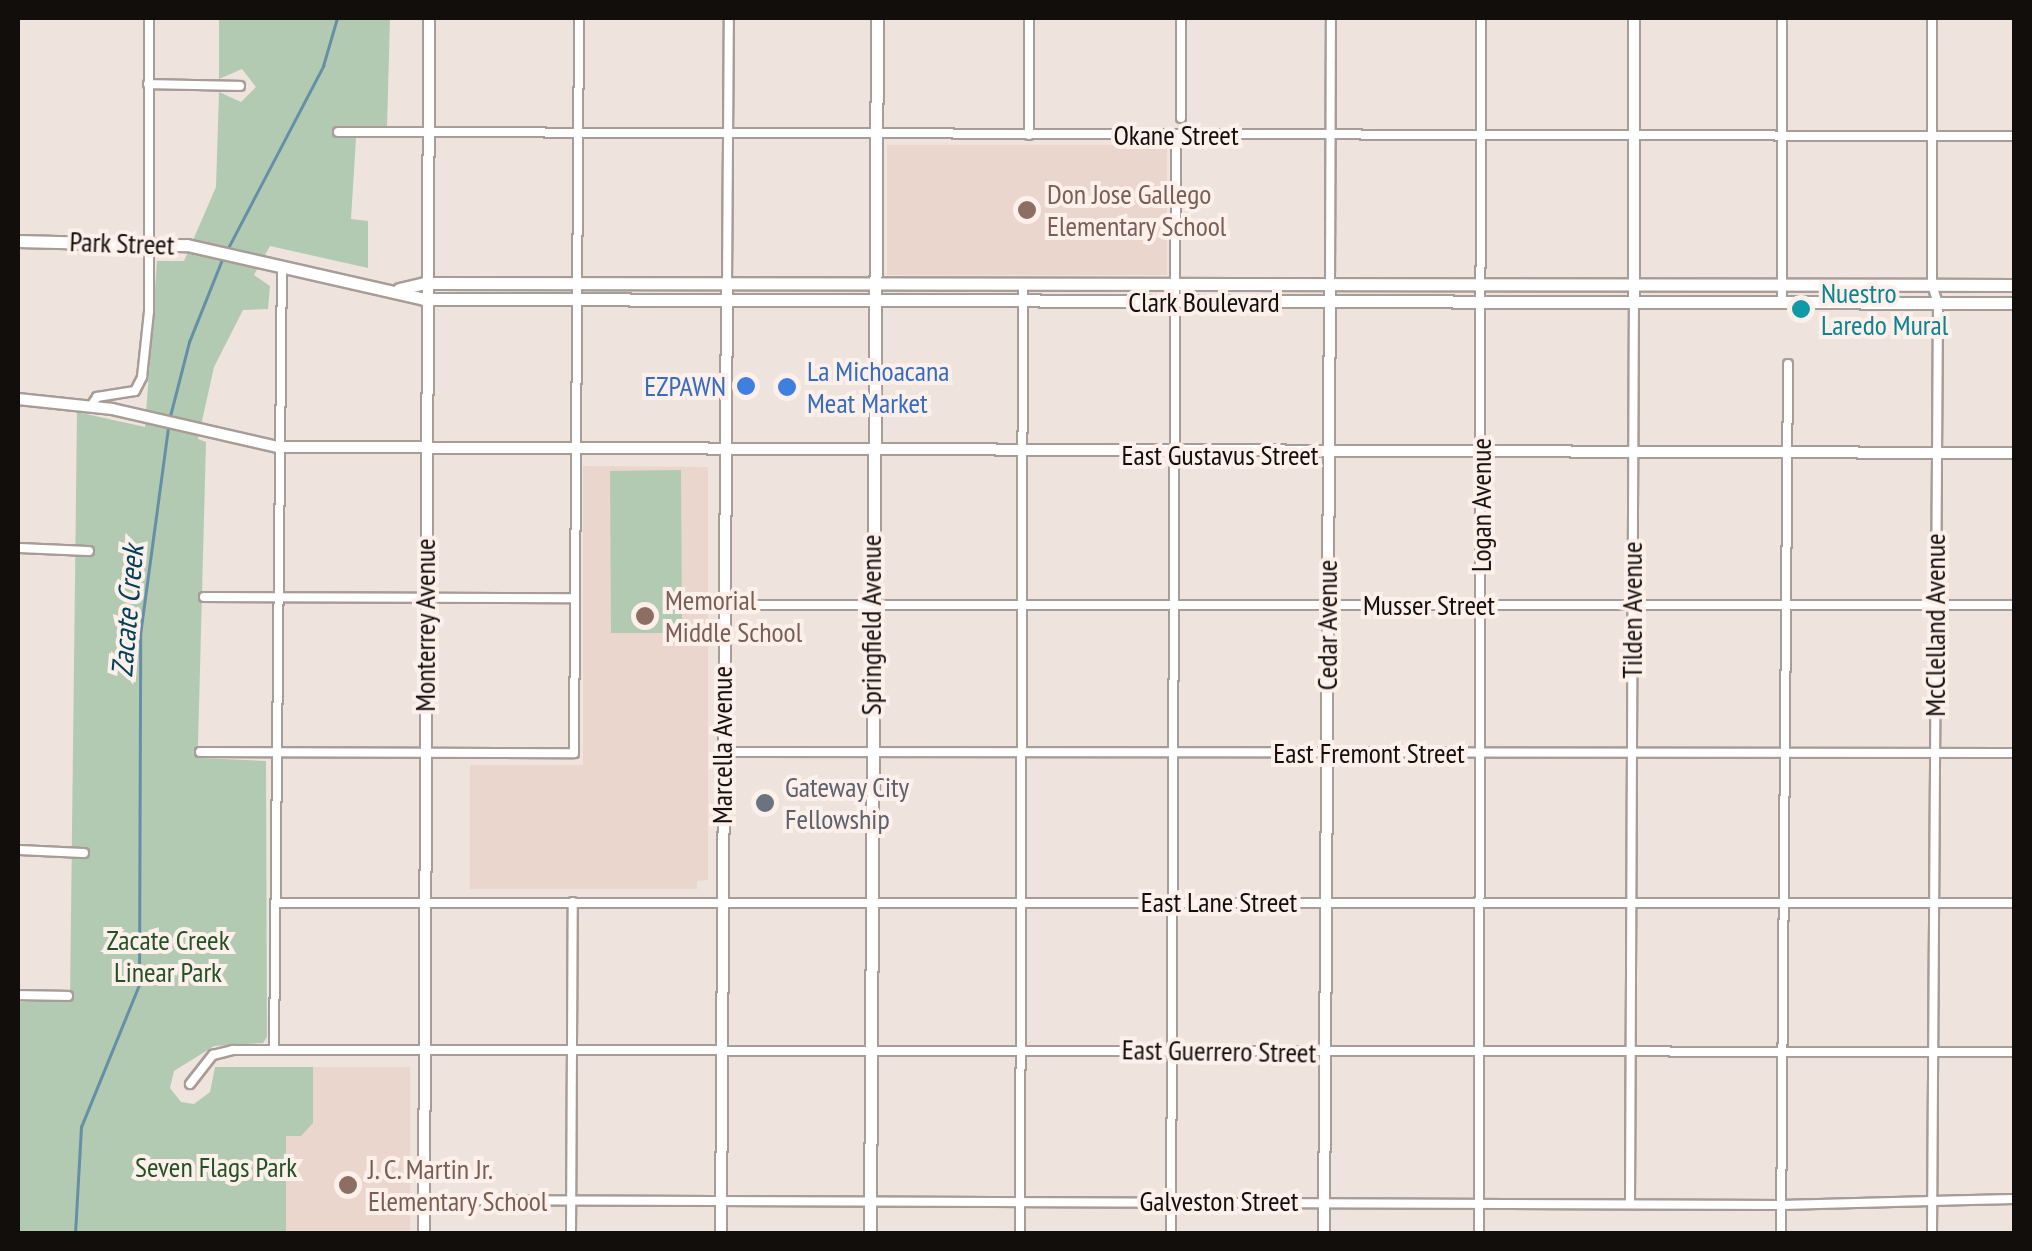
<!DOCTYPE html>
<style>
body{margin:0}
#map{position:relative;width:2032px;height:1251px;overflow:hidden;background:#efe3dd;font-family:"PT Sans Narrow",sans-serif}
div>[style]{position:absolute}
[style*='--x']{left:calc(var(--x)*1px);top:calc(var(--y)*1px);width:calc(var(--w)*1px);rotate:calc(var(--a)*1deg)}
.built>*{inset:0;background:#ead6cc}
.green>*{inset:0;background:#b2cab1}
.stream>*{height:2.5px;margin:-1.25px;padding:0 1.25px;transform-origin:1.25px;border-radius:1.25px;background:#648fa6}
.roads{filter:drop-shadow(2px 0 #a79c96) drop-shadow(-2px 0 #a79c96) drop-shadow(0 2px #a79c96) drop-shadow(0 -2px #a79c96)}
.minor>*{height:8px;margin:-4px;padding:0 4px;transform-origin:4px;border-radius:4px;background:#fff}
.tertiary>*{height:10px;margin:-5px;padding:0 5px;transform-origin:5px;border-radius:5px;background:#fff}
.secondary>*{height:11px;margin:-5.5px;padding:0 5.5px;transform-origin:5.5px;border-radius:5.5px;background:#fff}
.dots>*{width:28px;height:28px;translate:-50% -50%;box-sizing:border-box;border:5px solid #fdf0ea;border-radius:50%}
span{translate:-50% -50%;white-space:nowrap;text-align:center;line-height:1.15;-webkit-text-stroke:8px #fdf0ea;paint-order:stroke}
.street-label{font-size:28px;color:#120e0c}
.education-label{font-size:28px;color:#785e54}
.left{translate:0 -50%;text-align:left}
.culture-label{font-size:28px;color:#0d838f}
.shop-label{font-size:28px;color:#366cbe}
.right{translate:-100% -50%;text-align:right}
.worship-label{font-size:28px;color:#5b616d}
.park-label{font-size:28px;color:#235226}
.water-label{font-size:30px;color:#024159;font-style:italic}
.frame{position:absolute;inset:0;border:20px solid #120e0c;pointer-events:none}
</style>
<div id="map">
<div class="built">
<div style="clip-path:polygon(887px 145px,1167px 145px,1167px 275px,887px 275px)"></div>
<div style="clip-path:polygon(583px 466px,708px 467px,708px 880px,697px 881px,697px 889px,470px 889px,470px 765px,583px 765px)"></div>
<div style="clip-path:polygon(313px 1067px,410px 1067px,410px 1233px,286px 1234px,286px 1135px,313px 1123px)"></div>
</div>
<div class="green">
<div style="clip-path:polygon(219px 18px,390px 18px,387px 127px,337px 127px,337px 137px,356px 138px,351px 219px,368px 221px,368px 268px,270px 246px,254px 275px,270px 286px,268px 309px,243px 310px,214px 367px,198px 439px,206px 442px,198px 745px,202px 758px,266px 761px,267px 1037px,263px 1043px,214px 1046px,174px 1071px,170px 1088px,181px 1102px,194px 1104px,210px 1092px,215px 1067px,313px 1067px,313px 1123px,301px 1136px,286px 1136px,286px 1233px,18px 1233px,18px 1002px,70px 1000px,77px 412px,145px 427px,157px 261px,184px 261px,216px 187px,219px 92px,241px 102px,256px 87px,242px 69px,219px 79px)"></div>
<div style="clip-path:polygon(681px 470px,682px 633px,611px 633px,610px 471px)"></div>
</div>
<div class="stream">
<div style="--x:227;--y:250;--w:208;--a:-62.4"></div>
<div style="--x:323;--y:66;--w:50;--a:-73.7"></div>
<div style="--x:169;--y:420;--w:81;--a:-75.6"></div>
<div style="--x:189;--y:342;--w:92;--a:-68.2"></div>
<div style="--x:75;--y:1234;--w:107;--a:-86.8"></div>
<div style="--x:81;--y:1127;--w:153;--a:-67.8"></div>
<div style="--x:139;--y:985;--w:350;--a:-89.8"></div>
<div style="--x:140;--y:635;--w:209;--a:-82.3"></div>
</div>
<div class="roads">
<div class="minor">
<div style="--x:1181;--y:18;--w:100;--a:90"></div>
<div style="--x:1782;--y:18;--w:285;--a:90"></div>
<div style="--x:1932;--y:18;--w:267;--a:90"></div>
<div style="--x:1932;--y:285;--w:19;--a:72"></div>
<div style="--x:1938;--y:303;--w:931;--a:90.37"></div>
<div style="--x:148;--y:84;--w:92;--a:1.2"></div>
<div style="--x:338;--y:132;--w:1676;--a:0.14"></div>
<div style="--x:1029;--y:135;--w:117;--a:-90"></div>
<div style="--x:727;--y:283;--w:265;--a:-89.6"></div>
<div style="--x:1330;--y:284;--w:266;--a:-89.8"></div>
<div style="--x:91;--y:406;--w:11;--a:-56"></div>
<div style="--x:97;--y:397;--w:38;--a:-9"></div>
<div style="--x:135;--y:391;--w:16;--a:-63"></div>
<div style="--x:142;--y:377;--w:66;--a:-83.9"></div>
<div style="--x:149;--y:311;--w:293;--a:-90"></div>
<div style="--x:18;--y:548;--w:71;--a:2.4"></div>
<div style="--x:204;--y:597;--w:370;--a:0.2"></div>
<div style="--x:723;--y:605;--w:1291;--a:0"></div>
<div style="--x:200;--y:752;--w:374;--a:0.2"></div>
<div style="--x:574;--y:753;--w:735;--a:-89.61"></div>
<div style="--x:723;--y:752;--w:1291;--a:0.04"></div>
<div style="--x:18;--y:850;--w:66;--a:2.6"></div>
<div style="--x:275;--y:903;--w:1739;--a:0"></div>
<div style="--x:18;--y:995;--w:50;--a:1.1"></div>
<div style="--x:274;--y:1050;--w:784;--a:-89.42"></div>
<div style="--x:190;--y:1084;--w:37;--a:-52"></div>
<div style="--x:213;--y:1055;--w:21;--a:-14"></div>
<div style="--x:233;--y:1050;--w:1781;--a:0.06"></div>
<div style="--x:424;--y:1200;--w:1357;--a:0.21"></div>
<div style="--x:1781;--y:1205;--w:233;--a:-1.5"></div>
<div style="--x:1630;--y:1203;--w:901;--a:-89.75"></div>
<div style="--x:571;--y:1234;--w:332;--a:-89.7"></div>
<div style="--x:1020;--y:1234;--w:951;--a:-89.82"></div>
<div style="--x:1171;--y:1234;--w:1099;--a:-89.74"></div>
<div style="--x:1479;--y:1234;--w:1216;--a:-89.91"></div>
<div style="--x:1781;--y:1234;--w:870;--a:-89.54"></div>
</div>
<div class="tertiary">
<div style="--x:1634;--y:18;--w:284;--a:90"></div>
<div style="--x:18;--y:399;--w:95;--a:6.1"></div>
<div style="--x:112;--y:409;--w:170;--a:12.9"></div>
<div style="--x:278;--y:447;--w:1736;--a:0.2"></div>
<div style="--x:424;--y:1234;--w:1216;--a:-89.76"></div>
<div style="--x:721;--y:1234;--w:951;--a:-89.64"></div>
<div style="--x:1324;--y:1234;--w:950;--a:-89.64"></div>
</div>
<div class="secondary">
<div style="--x:18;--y:241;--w:169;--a:1.4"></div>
<div style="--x:187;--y:245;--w:243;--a:12.8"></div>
<div style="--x:424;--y:299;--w:1590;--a:0.14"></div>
<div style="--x:399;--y:289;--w:26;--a:-13"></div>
<div style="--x:424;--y:283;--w:1590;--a:0.07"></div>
<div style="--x:870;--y:1234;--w:1216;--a:-89.67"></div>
</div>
</div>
<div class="dots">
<div style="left:1027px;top:210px;background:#8d6e63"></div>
<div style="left:1801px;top:309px;background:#0f9aa8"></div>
<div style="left:746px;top:386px;background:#3f7fe0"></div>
<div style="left:787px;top:387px;background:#3f7fe0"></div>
<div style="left:645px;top:616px;background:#8d6e63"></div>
<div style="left:765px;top:803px;background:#6b7280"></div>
<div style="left:348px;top:1185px;background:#8d6e63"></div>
</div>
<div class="street-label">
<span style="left:1176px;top:135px">Okane Street</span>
<span style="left:122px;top:243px;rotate:2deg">Park Street</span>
<span style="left:1204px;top:302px">Clark Boulevard</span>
<span style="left:1220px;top:455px">East Gustavus Street</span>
<span style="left:1481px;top:505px;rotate:-90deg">Logan Avenue</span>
<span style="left:1429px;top:605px">Musser Street</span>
<span style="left:1632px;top:610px;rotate:-90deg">Tilden Avenue</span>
<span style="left:425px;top:625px;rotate:-90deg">Monterrey Avenue</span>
<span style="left:871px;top:625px;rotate:-90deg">Springfield Avenue</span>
<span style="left:1327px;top:625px;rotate:-90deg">Cedar Avenue</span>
<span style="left:1935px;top:625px;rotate:-90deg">McClelland Avenue</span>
<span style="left:722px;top:745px;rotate:-90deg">Marcella Avenue</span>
<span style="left:1369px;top:753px">East Fremont Street</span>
<span style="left:1219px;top:902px">East Lane Street</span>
<span style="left:1219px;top:1051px;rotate:1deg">East Guerrero Street</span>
<span style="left:1219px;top:1201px">Galveston Street</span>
</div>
<div class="education-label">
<span class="left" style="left:1047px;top:210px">Don Jose Gallego<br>Elementary School</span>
<span class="left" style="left:665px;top:616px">Memorial<br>Middle School</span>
<span class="left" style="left:368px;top:1185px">J. C. Martin Jr.<br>Elementary School</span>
</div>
<div class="culture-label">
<span class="left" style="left:1821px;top:309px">Nuestro<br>Laredo Mural</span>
</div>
<div class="shop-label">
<span class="left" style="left:807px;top:387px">La Michoacana<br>Meat Market</span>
<span class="right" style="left:726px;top:386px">EZPAWN</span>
</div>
<div class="worship-label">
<span class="left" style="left:785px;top:803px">Gateway City<br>Fellowship</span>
</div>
<div class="park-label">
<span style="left:168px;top:956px">Zacate Creek<br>Linear Park</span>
<span style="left:216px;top:1167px">Seven Flags Park</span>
</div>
<div class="water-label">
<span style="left:127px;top:611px;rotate:-85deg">Zacate Creek</span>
</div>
<div class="frame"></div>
</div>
